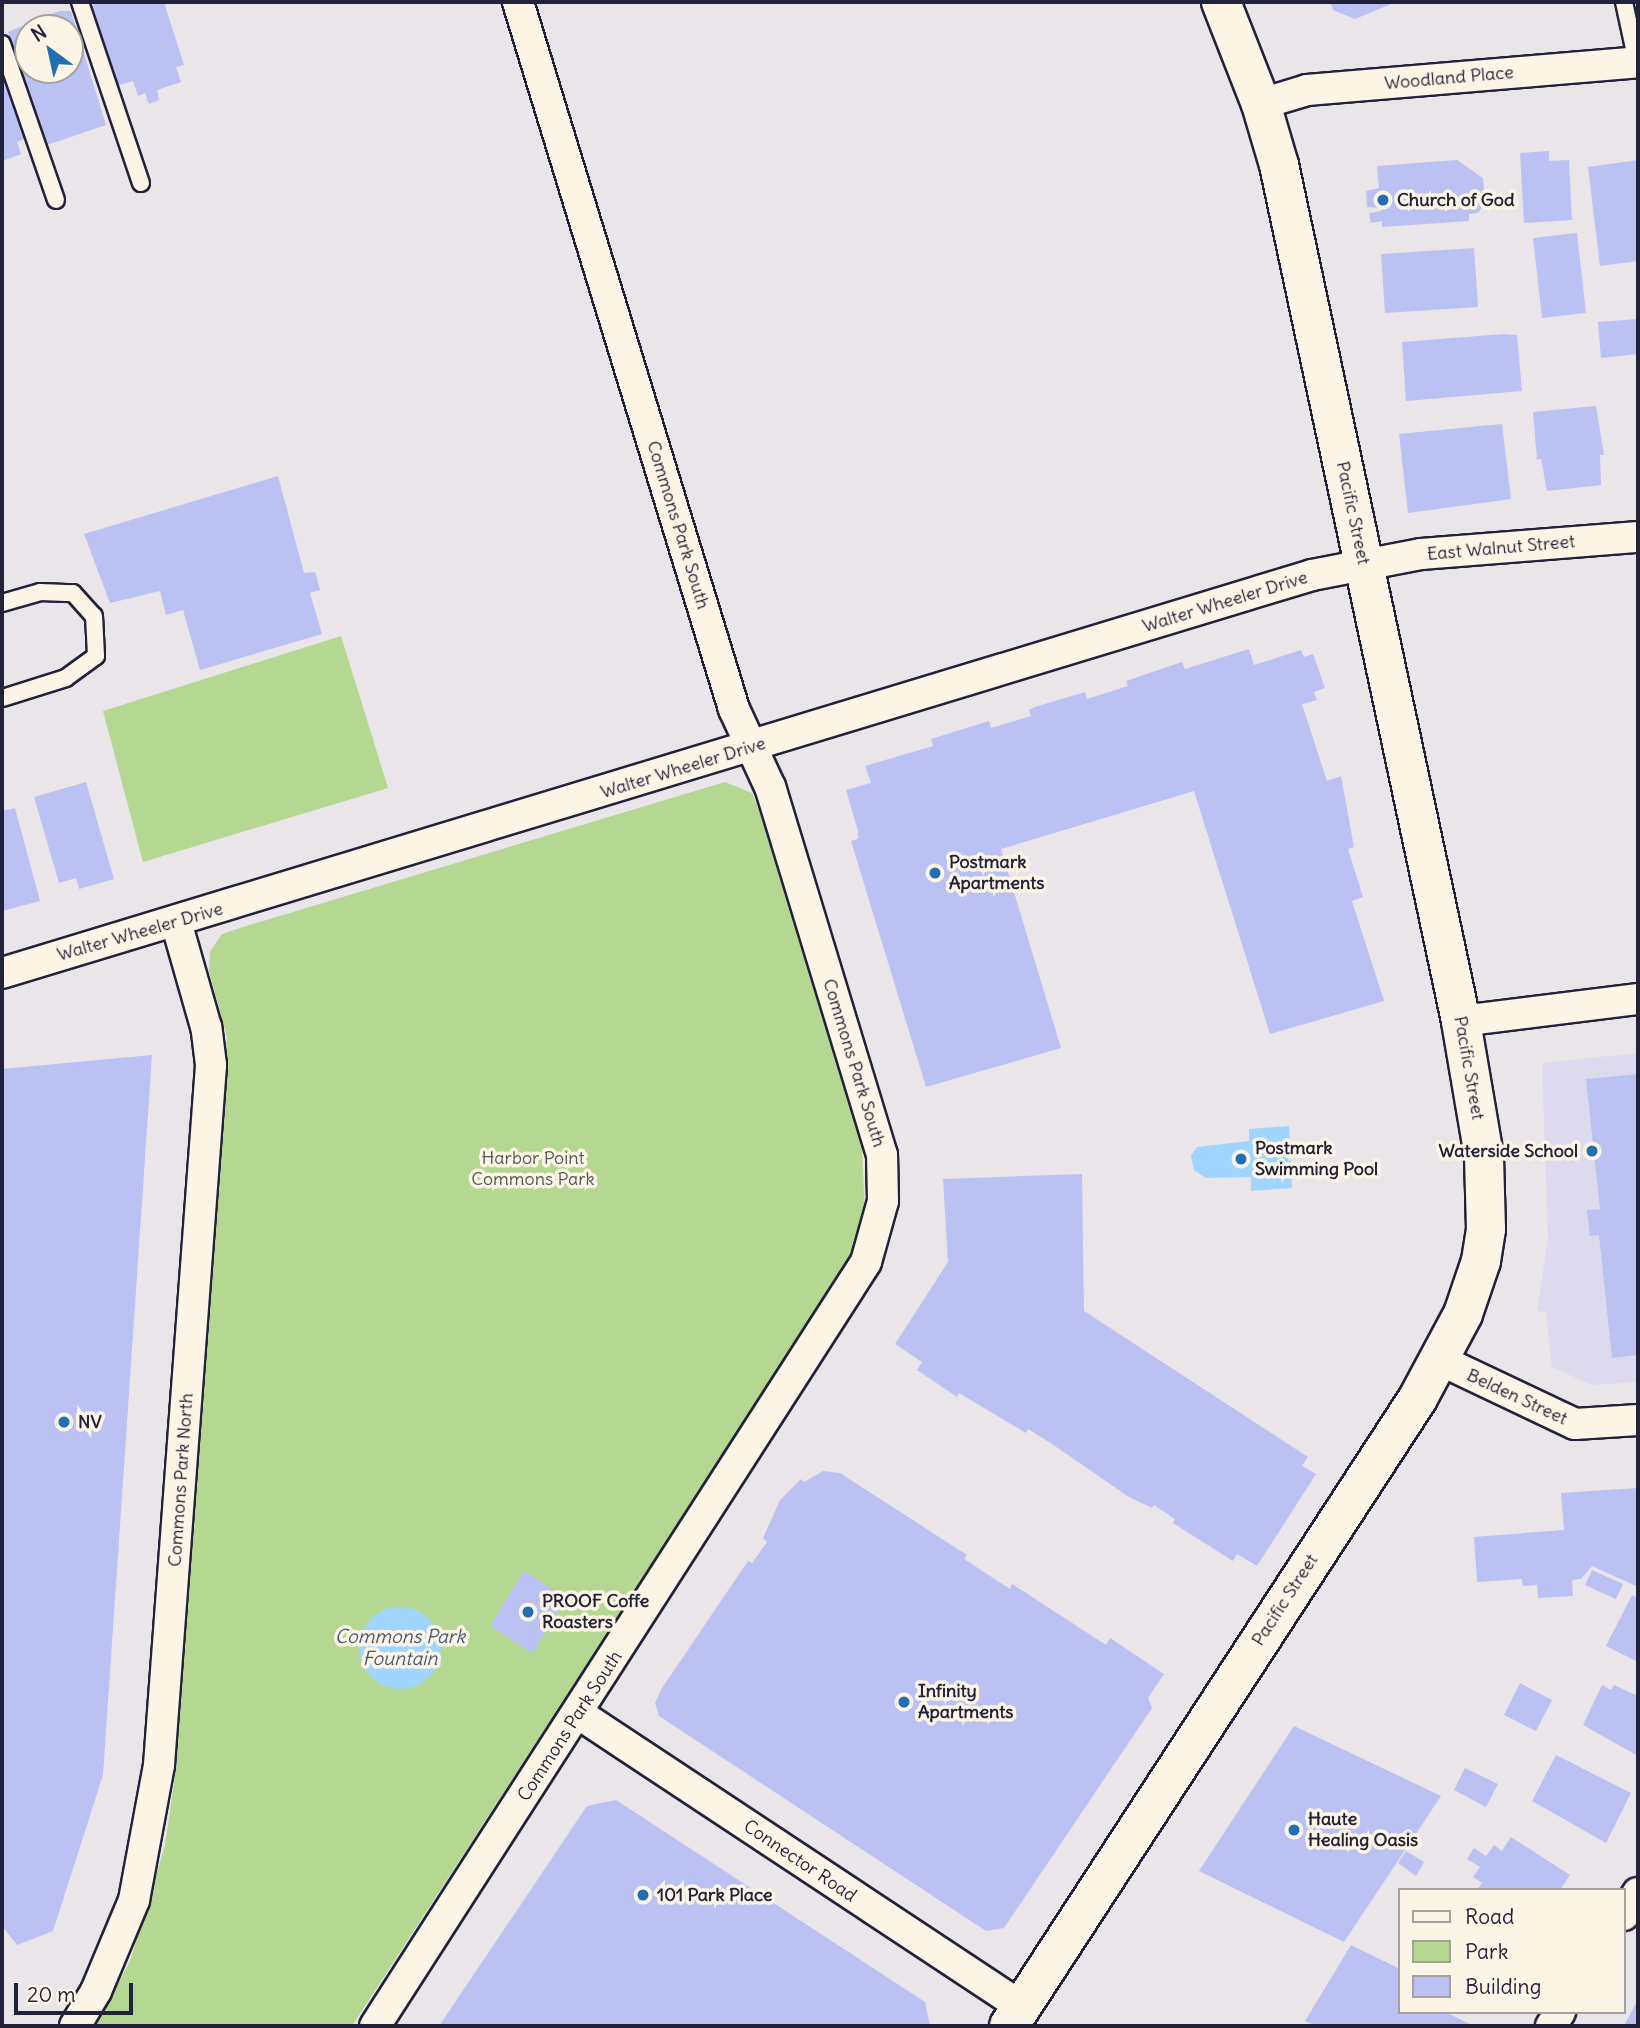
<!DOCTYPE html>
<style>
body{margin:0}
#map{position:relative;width:1640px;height:2028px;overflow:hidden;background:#e9e5e9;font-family:Delius,sans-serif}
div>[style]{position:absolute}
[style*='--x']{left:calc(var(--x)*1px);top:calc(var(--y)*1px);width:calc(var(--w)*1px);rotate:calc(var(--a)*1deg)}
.built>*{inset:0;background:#dcdaec}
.green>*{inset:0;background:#b4d792}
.water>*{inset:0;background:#a0d5ff}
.round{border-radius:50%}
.building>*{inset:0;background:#bcc1f3}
.roads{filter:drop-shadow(2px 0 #22223b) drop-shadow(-2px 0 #22223b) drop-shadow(0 2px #22223b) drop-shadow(0 -2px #22223b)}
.lane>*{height:16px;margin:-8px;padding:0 8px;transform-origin:8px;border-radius:8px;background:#fcf5e5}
.street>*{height:30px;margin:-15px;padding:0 15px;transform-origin:15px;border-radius:15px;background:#fcf5e5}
.secondary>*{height:38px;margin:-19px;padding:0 19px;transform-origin:19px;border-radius:19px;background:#fcf5e5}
.dots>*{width:19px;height:19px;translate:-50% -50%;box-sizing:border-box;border:4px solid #fcf5e5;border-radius:50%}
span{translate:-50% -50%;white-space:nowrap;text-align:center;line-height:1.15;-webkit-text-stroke:7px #fcf5e5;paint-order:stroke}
.street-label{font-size:18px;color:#22223b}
.poi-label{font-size:18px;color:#22223b;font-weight:700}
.left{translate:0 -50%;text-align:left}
.right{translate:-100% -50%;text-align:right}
.park-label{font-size:18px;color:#4e5855}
.water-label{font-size:19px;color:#485876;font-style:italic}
.frame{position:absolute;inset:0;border:4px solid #22223b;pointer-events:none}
.legend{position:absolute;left:1398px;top:1888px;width:228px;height:126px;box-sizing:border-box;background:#fcf5e5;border:2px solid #a5a1a1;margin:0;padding:9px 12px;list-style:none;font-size:21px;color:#22223b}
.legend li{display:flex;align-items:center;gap:14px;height:35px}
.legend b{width:35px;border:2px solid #a5a1a1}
.north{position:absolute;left:14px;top:14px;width:70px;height:70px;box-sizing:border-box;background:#fcf5e5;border:2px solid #a5a1a1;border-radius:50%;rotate:327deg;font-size:19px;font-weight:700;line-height:28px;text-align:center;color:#22223b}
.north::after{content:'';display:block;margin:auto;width:24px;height:32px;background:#1f6fb2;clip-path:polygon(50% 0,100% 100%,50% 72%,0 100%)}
.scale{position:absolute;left:14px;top:1983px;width:119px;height:32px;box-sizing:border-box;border:4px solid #22223b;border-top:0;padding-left:9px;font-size:21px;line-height:24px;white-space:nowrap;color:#22223b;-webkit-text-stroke:5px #fcf5e5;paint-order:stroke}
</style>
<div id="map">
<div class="built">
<div style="clip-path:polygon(1638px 1053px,1638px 1382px,1592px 1385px,1552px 1367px,1546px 1312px,1537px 1311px,1548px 1239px,1542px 1063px)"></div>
</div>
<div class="green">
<div style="clip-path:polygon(341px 636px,388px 788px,143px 862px,103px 711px)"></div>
<div style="clip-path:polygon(725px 782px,752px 793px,759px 810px,862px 1148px,865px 1215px,849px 1260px,352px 2026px,96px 2026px,130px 1961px,165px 1845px,174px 1784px,227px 1037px,209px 971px,210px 952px,222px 934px,243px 927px)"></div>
</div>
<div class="water">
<div style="clip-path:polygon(1289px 1126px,1292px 1188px,1251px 1191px,1251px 1177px,1206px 1178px,1194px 1170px,1191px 1156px,1197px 1147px,1249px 1141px,1249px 1129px)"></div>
<div class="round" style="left:359px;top:1607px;width:82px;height:82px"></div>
</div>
<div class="building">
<div style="clip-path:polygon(92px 2px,164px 2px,184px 65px,176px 67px,181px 82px,157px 90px,159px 100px,149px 104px,145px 93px,138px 96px,133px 81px,116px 86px,89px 8px,94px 6px)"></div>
<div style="clip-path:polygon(1330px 2px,1396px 2px,1355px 19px,1333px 10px)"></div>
<div style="clip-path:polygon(evenodd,59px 11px,71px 11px,106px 125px,47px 145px,8px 32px,59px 11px,28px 28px,70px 28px,70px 70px,28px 70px,28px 28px)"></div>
<div style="clip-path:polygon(2px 63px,27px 138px,17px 142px,21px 154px,2px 161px)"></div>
<div style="clip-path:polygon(1549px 151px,1549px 161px,1569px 160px,1572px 220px,1524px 223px,1520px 153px)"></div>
<div style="clip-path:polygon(1457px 160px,1483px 178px,1485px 203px,1478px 213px,1469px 214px,1469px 221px,1382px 227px,1382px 221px,1371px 223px,1369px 213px,1381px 211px,1381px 208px,1367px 207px,1366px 191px,1379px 188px,1377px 166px)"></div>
<div style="clip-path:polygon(1638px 160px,1638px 261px,1600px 266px,1588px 167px)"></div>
<div style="clip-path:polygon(1577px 233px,1586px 313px,1542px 318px,1533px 238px)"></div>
<div style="clip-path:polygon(1474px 248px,1478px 307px,1385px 313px,1381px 254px)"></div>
<div style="clip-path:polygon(1638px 319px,1638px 354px,1601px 358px,1598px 322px)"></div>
<div style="clip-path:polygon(1504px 334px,1517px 335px,1522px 391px,1406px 401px,1402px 342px)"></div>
<div style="clip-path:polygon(1596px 406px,1604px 455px,1600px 455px,1601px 485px,1547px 491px,1541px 459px,1537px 460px,1533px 412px)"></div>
<div style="clip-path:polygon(1502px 424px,1511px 499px,1408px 513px,1399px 434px)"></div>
<div style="clip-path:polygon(278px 476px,304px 573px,315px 572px,320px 590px,310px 593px,322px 634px,200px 670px,183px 610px,166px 615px,160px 591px,110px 603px,84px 534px)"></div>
<div style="clip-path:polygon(1249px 649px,1254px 665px,1301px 650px,1304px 657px,1313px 654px,1325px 688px,1314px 692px,1317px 700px,1302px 704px,1327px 781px,1341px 776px,1354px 847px,1348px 849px,1363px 897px,1352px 901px,1384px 1001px,1270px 1034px,1194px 791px,1001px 849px,1061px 1048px,926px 1087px,851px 841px,858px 839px,858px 831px,846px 790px,871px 783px,865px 766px,933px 746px,931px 739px,989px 721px,991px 728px,1031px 716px,1029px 710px,1035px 707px,1085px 692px,1087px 699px,1128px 686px,1126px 681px,1182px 662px,1185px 669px)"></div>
<div style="clip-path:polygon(86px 782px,114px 879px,79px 889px,76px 878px,59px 883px,34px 797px)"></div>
<div style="clip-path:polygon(15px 808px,40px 901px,2px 911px,2px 811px)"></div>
<div style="clip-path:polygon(152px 1055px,103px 1775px,53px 1931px,17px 1945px,2px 1926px,2px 1069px)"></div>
<div style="clip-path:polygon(1638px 1074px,1638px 1355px,1612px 1358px,1599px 1235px,1590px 1236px,1587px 1210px,1600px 1209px,1586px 1079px)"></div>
<div style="clip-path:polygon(1082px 1174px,1084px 1311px,1308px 1457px,1302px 1466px,1316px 1474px,1257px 1566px,1237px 1554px,1233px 1561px,1173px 1523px,1175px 1519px,1154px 1505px,1152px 1508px,1129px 1497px,1049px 1442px,1028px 1429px,1026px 1433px,959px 1393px,957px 1397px,917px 1370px,922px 1362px,895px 1344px,948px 1262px,943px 1179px)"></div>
<div style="clip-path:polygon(823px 1471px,840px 1473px,967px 1555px,964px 1559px,1010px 1589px,1012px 1584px,1106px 1645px,1110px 1638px,1164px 1674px,1148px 1698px,1152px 1708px,1004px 1928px,986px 1931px,659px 1716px,655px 1703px,662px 1688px,748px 1561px,752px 1563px,767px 1542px,763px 1538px,780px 1500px,801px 1479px,804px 1482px)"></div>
<div style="clip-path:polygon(1638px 1488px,1638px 1587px,1592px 1566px,1581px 1579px,1572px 1580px,1573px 1596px,1538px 1598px,1537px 1585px,1523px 1586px,1522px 1579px,1477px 1582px,1474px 1537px,1564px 1530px,1561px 1493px)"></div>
<div style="clip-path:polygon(1592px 1570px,1623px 1584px,1616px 1599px,1585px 1585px)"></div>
<div style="clip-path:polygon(524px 1571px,567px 1598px,532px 1653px,490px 1626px)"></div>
<div style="clip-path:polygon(1632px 1595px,1638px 1598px,1638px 1662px,1606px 1646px)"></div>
<div style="clip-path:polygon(1520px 1683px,1552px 1700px,1536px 1731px,1504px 1715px)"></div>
<div style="clip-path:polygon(1602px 1685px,1611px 1690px,1614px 1685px,1638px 1696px,1638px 1756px,1583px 1725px)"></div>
<div style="clip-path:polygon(1294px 1726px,1441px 1796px,1344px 1942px,1199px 1871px)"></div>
<div style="clip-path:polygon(1556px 1755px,1631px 1793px,1606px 1843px,1532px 1801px)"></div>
<div style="clip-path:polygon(1465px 1768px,1498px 1784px,1486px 1807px,1454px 1790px)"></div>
<div style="clip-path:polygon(616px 1800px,925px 2002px,930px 2026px,439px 2026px,587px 1806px)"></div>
<div style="clip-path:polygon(1511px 1837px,1570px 1875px,1560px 1890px,1477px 1890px,1482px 1883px,1473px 1877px,1480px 1867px,1467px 1859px,1474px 1848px,1486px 1856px,1494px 1845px,1502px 1851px)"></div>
<div style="clip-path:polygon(1406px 1851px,1424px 1862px,1416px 1876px,1398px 1863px)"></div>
<div style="clip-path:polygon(1351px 1945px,1400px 1969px,1400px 2012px,1445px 2012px,1474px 2026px,1316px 2026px,1305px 2021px)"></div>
<div style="clip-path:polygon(1638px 1999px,1638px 2026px,1624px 2026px)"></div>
</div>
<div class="roads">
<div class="lane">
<div style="--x:80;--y:2;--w:191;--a:71.4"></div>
<div style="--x:1624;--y:2;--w:61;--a:77.8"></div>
<div style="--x:2;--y:44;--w:165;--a:70.9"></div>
<div style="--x:2;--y:603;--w:40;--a:-16"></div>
<div style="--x:40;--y:592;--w:33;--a:2"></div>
<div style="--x:73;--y:593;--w:31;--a:48"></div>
<div style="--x:94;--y:616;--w:40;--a:87.1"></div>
<div style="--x:96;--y:656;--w:37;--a:144"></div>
<div style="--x:66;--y:678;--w:67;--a:162.6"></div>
</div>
<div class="street">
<div style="--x:1261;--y:104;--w:48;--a:-16.9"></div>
<div style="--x:1307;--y:90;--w:332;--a:-4.8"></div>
<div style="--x:2;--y:973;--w:1369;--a:-16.9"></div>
<div style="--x:1312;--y:575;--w:111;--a:-10.9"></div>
<div style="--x:1421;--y:554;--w:218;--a:-4.5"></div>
<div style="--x:1461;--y:1021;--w:178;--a:-7.1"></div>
<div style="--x:1440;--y:1360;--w:149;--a:25.4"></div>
<div style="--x:1575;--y:1424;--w:63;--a:-3.6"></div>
<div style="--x:579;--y:1714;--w:531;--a:33.48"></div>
<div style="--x:1624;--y:1915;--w:26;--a:-58"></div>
<div style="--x:75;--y:2026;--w:41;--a:-59"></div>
<div style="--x:96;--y:1991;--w:99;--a:-67.3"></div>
<div style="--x:134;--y:1900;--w:137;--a:-79.5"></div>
<div style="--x:159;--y:1765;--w:702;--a:-85.75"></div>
<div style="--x:211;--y:1065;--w:38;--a:-97"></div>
<div style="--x:206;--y:1027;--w:109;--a:-105.9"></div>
<div style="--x:375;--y:2026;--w:908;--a:-57.27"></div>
<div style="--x:866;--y:1262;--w:63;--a:-74.4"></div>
<div style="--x:883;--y:1201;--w:46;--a:-91.2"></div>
<div style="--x:882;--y:1155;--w:385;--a:-106.9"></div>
<div style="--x:770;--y:787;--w:86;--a:-114.8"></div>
<div style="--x:734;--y:709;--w:739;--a:-106.99"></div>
<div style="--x:1551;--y:2026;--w:17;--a:-57"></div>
</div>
<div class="secondary">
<div style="--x:1009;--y:2026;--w:749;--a:-56.92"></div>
<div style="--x:1418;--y:1398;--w:95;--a:-61.8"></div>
<div style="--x:1463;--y:1314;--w:56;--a:-71.2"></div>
<div style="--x:1481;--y:1261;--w:32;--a:-81"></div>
<div style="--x:1486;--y:1229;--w:73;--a:-91.6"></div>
<div style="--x:1484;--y:1156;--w:137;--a:-99.7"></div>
<div style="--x:1461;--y:1021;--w:875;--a:-102"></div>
<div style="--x:1279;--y:165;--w:64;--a:-106.4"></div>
<div style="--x:1261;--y:104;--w:110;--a:-111.4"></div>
</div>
</div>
<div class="dots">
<div style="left:1383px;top:200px;background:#1f6fb2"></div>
<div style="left:935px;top:873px;background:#1f6fb2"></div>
<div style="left:1592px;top:1151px;background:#1f6fb2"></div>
<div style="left:1241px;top:1159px;background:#1f6fb2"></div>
<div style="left:64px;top:1422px;background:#1f6fb2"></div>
<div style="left:528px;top:1612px;background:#1f6fb2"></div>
<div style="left:904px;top:1702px;background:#1f6fb2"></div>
<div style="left:1294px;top:1830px;background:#1f6fb2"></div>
<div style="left:643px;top:1895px;background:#1f6fb2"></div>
</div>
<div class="street-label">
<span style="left:1449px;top:78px;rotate:-5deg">Woodland Place</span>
<span style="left:1353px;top:513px;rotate:78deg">Pacific Street</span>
<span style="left:678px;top:525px;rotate:73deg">Commons Park South</span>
<span style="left:1501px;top:548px;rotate:-5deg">East Walnut Street</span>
<span style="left:1225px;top:602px;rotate:-17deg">Walter Wheeler Drive</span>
<span style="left:683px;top:768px;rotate:-17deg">Walter Wheeler Drive</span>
<span style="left:140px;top:932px;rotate:-16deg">Walter Wheeler Drive</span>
<span style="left:854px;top:1063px;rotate:73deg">Commons Park South</span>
<span style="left:1469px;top:1068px;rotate:80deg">Pacific Street</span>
<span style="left:1517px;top:1397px;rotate:25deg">Belden Street</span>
<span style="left:181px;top:1480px;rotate:-86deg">Commons Park North</span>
<span style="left:1285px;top:1600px;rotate:-57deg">Pacific Street</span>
<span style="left:570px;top:1726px;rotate:-57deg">Commons Park South</span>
<span style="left:800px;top:1861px;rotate:34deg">Connector Road</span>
</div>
<div class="poi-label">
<span class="left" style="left:1397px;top:200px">Church of God</span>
<span class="left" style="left:949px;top:873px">Postmark<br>Apartments</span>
<span class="left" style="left:1255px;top:1159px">Postmark<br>Swimming Pool</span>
<span class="right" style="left:1578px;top:1151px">Waterside School</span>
<span class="left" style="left:78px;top:1422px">NV</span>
<span class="left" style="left:542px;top:1612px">PROOF Coffe<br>Roasters</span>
<span class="left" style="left:918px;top:1702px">Infinity<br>Apartments</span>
<span class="left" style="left:1308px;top:1830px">Haute<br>Healing Oasis</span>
<span class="left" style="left:657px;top:1895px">101 Park Place</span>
</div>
<div class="park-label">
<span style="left:533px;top:1169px">Harbor Point<br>Commons Park</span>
</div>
<div class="water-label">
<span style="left:400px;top:1648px">Commons Park<br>Fountain</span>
</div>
<div class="frame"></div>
<ul class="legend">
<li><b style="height:9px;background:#fcf5e5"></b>Road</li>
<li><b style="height:19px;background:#b4d792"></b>Park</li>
<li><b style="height:19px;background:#bcc1f3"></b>Building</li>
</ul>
<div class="north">N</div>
<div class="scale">20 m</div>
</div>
